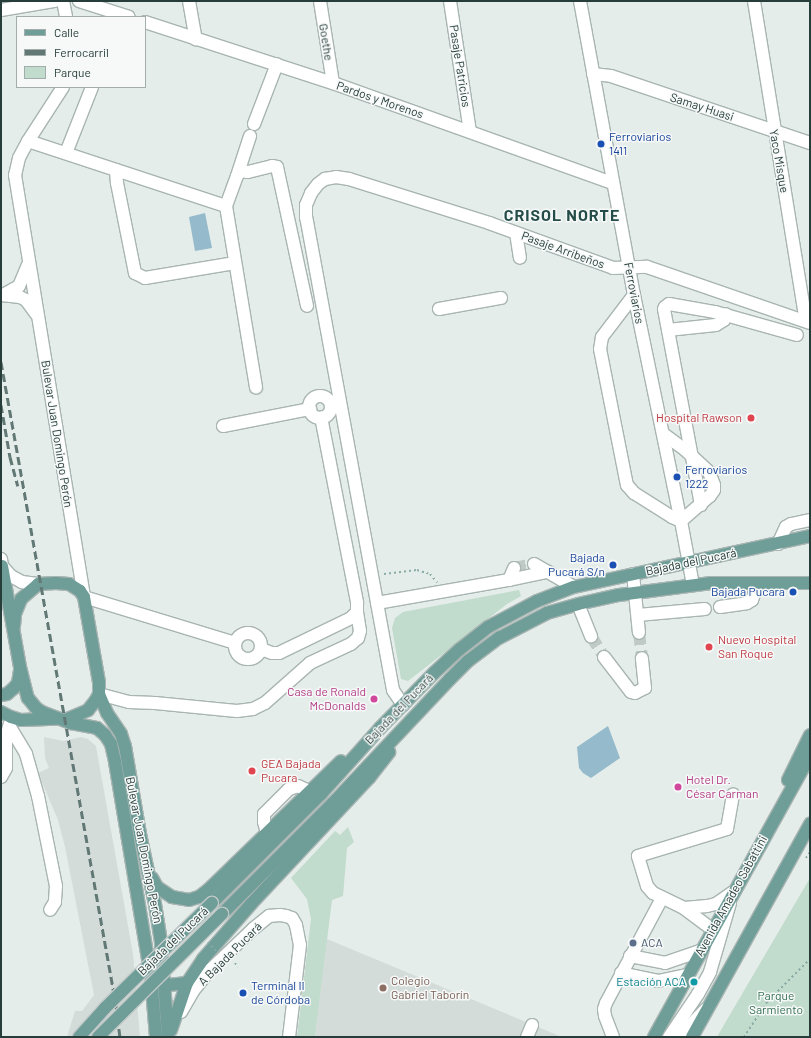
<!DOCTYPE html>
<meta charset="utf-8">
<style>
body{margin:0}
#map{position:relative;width:811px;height:1038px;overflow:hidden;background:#e5edea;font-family:Barlow,sans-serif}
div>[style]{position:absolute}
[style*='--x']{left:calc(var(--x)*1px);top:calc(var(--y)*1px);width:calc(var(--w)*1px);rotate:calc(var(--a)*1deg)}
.built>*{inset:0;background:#d4dcda}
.green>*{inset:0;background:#c1dbcc}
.water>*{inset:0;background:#94bacb}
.minor-tunnel>*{height:12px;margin-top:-6px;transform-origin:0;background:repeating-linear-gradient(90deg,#bfcac7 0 12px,transparent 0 18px)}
.path>*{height:2px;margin-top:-1px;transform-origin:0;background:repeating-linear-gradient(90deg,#89aca7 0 2px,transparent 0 5px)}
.roads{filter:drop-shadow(1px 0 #a8b5b2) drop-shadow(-1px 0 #a8b5b2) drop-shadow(0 1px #a8b5b2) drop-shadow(0 -1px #a8b5b2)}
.minor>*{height:12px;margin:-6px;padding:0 6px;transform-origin:6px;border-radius:6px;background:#fff}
.minor>.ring{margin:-6px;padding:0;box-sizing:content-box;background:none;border:12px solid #fff;border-radius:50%}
.major>*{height:12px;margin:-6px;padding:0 6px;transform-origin:6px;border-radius:6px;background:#6f9d98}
.rail>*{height:3px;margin-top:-1.5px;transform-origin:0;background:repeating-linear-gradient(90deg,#617875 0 8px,transparent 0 12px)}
.path-bridge>*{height:2px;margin-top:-1px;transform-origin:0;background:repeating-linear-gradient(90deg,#89aca7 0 2px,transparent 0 5px)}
.bridges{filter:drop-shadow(1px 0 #c2c9c8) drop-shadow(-1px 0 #c2c9c8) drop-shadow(0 1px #c2c9c8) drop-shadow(0 -1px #c2c9c8)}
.major-bridge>*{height:12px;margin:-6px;padding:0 6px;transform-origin:6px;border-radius:6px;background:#6f9d98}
.dots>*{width:11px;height:11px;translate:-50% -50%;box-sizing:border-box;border:2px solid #f6f9f8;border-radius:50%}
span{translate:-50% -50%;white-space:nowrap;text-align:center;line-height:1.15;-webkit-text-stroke:3px #f6f9f8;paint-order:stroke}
.street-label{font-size:12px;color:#263d3a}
.transit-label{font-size:12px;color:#164399}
.left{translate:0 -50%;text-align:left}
.right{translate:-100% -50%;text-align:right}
.health-label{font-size:12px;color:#be3a42}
.hotel-label{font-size:12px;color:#b23c85}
.service-label{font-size:12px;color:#4e5e75}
.education-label{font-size:12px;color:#785e54}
.culture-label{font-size:12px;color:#0d838f}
.park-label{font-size:12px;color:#356f54}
.district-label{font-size:16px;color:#244d49;font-weight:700;letter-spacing:1px}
.frame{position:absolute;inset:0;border:2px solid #263d3a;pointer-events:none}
.legend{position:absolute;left:16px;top:16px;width:130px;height:72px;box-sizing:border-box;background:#f6f9f8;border:1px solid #a3aeac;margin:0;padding:5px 7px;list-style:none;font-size:12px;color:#263d3a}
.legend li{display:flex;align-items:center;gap:8px;height:20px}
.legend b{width:20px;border:1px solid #a3aeac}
</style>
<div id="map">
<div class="built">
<div style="clip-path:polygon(44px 737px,63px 741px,81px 737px,88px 739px,96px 746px,133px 954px,140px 1037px,67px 1037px,75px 1011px,82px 1011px,94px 995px,65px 847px,58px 820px,38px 773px,49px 768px,45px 758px)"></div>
<div style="clip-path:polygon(327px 939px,562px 1037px,315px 1037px)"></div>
</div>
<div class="green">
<div style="clip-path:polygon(519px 590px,521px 596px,507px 604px,408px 681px,401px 679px,392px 628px,395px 618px,403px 612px)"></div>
<div style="clip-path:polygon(348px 827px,354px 842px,347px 848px,343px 896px,332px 900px,315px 1037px,297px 1037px,311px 919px,307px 899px,291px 878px,335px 831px,340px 835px)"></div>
<div style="clip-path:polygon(810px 878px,810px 1037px,717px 1037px,728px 1018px)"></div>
</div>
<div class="water">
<div style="clip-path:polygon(205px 213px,212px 248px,195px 251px,189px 217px)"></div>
<div style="clip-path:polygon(608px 726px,620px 758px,591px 778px,583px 773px,579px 768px,577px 747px)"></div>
</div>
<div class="minor-tunnel">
<div style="--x:514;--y:568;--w:20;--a:-11"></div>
<div style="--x:639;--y:633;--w:25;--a:83"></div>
<div style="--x:591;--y:636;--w:25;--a:58"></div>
</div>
<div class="path">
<div style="--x:384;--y:574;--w:33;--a:-7"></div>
<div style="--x:417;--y:570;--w:14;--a:17"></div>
<div style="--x:430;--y:574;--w:11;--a:49"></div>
<div style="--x:806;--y:858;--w:7;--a:-56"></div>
<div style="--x:235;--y:963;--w:5;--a:53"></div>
<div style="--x:744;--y:1037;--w:42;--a:-56.7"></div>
<div style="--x:767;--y:1002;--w:61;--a:-45"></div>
</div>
<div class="roads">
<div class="minor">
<div style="--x:63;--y:1;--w:16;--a:79"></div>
<div style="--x:79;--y:1;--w:52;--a:17.7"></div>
<div style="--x:189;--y:1;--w:39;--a:80"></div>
<div style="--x:320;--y:1;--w:83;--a:81"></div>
<div style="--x:450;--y:1;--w:132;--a:81.3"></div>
<div style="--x:580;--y:1;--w:299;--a:79.6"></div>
<div style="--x:634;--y:295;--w:231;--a:78.3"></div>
<div style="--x:681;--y:521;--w:65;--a:79.4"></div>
<div style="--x:754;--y:1;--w:324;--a:80.8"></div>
<div style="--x:1;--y:10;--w:55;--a:-9.5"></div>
<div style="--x:145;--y:22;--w:198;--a:18"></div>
<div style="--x:333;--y:83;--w:297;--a:19.7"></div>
<div style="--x:593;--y:74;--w:18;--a:6"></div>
<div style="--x:611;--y:76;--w:210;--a:18.6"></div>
<div style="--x:63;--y:87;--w:64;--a:122.9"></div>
<div style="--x:28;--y:141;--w:19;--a:118"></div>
<div style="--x:19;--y:158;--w:17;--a:103"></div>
<div style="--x:15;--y:175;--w:428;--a:80.7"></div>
<div style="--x:84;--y:597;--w:158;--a:16.9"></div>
<div style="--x:254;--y:124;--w:64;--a:-69"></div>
<div style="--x:28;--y:141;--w:208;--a:18.2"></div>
<div style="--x:226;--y:206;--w:184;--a:80.6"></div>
<div style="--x:66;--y:153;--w:71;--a:-68.5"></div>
<div style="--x:116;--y:170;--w:13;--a:86"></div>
<div style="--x:117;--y:183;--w:92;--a:78.7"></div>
<div style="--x:135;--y:273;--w:11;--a:27"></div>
<div style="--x:145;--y:278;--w:91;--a:-9.5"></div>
<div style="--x:239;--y:171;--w:9;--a:6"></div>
<div style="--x:248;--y:172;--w:25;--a:-14"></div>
<div style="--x:272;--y:166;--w:5;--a:11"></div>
<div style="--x:277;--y:167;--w:142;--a:77.8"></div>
<div style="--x:226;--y:206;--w:32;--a:-70"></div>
<div style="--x:237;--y:176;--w:42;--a:-72"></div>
<div style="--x:516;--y:233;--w:25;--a:81"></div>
<div style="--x:1;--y:295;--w:19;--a:6"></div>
<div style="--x:20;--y:297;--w:7;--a:27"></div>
<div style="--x:26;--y:300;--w:17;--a:54"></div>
<div style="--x:3;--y:295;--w:18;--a:-29"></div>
<div style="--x:19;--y:286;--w:23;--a:-67"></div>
<div style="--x:634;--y:295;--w:53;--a:127.3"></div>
<div style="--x:602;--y:337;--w:12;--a:99"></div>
<div style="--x:600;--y:349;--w:139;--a:78.8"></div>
<div style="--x:627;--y:485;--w:11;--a:49"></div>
<div style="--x:634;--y:493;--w:45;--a:32.3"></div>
<div style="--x:672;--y:517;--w:10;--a:24"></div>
<div style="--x:681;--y:521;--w:38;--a:-41"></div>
<div style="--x:710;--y:496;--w:7;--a:-56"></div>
<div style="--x:714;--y:490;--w:5;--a:-90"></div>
<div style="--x:714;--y:485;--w:14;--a:-111"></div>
<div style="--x:709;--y:472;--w:34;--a:-137"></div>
<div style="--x:684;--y:449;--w:26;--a:-144"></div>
<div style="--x:439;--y:309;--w:63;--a:-10.1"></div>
<div style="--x:668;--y:330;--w:48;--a:-5.9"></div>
<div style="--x:716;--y:325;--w:9;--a:-32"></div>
<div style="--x:724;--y:320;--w:6;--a:-72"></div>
<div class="ring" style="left:309px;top:396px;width:10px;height:10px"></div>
<div style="--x:223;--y:426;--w:89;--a:-11.1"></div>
<div style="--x:701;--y:505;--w:199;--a:-100.7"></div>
<div style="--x:664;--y:309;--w:2;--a:-63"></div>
<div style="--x:665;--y:307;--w:5;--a:-37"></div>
<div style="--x:669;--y:304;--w:47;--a:9.9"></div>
<div style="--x:715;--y:312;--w:85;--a:15.7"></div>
<div style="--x:778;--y:544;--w:19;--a:-65"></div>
<div style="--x:786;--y:527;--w:6;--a:-31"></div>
<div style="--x:791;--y:524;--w:19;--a:-12"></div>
<div style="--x:1;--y:559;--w:7;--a:82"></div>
<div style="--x:2;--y:566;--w:13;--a:48"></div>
<div style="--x:11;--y:576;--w:13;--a:29"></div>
<div style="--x:22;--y:582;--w:16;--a:7"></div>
<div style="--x:534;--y:564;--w:16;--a:30"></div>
<div style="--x:633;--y:574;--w:59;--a:84.2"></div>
<div style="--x:509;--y:580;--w:13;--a:-67"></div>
<div style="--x:377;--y:603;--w:134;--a:-9.9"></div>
<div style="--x:509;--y:580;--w:40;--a:-12"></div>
<div style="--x:548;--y:572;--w:30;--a:30"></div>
<div style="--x:578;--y:604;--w:35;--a:68"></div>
<div style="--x:720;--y:607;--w:27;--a:-8"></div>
<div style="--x:747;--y:603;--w:6;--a:-31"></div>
<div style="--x:752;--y:600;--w:18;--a:-71"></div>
<div style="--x:638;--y:615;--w:67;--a:-5.1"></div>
<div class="ring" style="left:235px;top:633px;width:14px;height:14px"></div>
<div style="--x:261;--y:649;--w:12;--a:20"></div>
<div style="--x:272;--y:653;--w:7;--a:0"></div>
<div style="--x:279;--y:653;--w:80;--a:-25.9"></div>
<div style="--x:351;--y:618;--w:8;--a:-45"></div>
<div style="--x:357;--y:612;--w:10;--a:-90"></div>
<div style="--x:357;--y:602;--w:188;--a:-101"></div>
<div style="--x:604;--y:657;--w:44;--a:52.4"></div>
<div style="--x:631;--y:692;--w:4;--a:14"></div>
<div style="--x:635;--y:693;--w:11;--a:-27"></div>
<div style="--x:645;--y:688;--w:30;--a:-96"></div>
<div style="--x:99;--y:694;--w:31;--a:15"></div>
<div style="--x:129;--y:702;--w:26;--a:2"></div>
<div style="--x:155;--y:703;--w:82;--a:5.6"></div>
<div style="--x:237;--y:711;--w:16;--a:-7"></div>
<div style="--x:253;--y:709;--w:13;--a:-27"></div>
<div style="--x:265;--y:703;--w:60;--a:-41.6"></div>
<div style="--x:310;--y:663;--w:45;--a:-24.9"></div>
<div style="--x:351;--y:644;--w:9;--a:-41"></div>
<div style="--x:358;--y:638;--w:7;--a:-74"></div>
<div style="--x:360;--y:631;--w:19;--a:-99"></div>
<div style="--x:403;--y:705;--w:18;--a:-124"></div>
<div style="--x:393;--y:690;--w:480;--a:-100.4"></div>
<div style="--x:306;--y:218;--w:13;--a:-90"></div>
<div style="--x:306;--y:205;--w:13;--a:-67"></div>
<div style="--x:311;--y:193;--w:11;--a:-52"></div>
<div style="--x:318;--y:184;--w:9;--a:-36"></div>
<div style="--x:325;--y:179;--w:11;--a:-10"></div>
<div style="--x:336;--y:177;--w:13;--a:9"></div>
<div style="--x:349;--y:179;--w:147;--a:17.4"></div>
<div style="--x:489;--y:223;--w:132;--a:19.9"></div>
<div style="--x:613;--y:268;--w:34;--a:-2"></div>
<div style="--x:647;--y:267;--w:172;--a:19"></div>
<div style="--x:10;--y:727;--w:31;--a:59"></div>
<div style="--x:26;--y:754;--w:44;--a:74.1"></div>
<div style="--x:38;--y:796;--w:92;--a:78.7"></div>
<div style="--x:56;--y:886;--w:16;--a:94"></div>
<div style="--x:55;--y:902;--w:9;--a:122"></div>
<div style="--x:1;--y:777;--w:10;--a:-61"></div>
<div style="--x:6;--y:768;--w:31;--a:-90"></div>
<div style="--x:6;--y:737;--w:15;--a:-74"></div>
<div style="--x:267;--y:833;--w:11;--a:-105"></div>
<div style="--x:264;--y:822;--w:8;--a:-90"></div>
<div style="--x:264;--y:814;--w:35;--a:-45"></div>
<div style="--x:289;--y:789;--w:9;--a:-18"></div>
<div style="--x:298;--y:786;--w:12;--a:24"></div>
<div style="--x:684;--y:908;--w:23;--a:-5"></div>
<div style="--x:707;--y:906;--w:9;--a:-13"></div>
<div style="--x:716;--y:904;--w:21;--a:-35"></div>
<div style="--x:713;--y:930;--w:36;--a:-143"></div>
<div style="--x:684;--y:908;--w:34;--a:-154"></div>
<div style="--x:653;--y:893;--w:9;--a:-131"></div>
<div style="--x:647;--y:886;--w:31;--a:-107"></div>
<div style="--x:638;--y:856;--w:93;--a:-16.9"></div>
<div style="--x:727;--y:829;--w:35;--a:-80"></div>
<div style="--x:630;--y:956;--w:36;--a:11"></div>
<div style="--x:665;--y:963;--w:37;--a:-19"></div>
<div style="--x:621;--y:973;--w:38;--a:12"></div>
<div style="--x:658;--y:981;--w:30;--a:-12"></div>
<div style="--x:181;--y:1012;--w:24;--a:-60"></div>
<div style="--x:193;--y:991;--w:28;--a:-51"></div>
<div style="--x:211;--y:969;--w:58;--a:-43.6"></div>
<div style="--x:253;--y:929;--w:21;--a:-39"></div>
<div style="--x:269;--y:916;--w:11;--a:-5"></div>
<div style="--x:280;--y:915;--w:6;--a:9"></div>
<div style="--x:286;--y:916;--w:6;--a:18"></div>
<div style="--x:292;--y:918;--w:8;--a:60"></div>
<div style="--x:296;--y:925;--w:20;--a:79"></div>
<div style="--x:300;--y:945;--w:93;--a:96.8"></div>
<div style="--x:527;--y:1037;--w:13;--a:-67"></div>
<div style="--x:613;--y:1037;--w:22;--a:-111"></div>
<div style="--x:605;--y:1016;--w:7;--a:-98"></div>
<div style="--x:604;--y:1009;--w:6;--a:-72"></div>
<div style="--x:606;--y:1003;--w:119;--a:-61.9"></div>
<div style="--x:669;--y:1037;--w:52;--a:-56"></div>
<div style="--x:698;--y:994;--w:25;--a:-61"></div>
<div style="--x:710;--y:972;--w:72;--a:-73.8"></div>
<div style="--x:679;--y:1037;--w:39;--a:-46"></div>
</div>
<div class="major">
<div style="--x:2;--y:566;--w:103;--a:79.9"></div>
<div style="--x:20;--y:667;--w:32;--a:76"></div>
<div style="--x:28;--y:698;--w:13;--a:51"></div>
<div style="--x:36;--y:708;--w:7;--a:34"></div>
<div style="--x:42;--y:712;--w:31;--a:21"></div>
<div style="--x:71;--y:723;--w:26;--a:11"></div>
<div style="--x:97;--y:728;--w:11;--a:41"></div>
<div style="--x:105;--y:735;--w:11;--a:56"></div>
<div style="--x:111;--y:744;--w:18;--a:77"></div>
<div style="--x:115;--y:762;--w:218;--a:80.5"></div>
<div style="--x:151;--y:977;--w:60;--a:85.2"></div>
<div style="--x:14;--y:626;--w:12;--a:-85"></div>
<div style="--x:15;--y:614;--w:16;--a:-68"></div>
<div style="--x:21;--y:599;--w:23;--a:-41"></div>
<div style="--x:38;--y:584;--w:18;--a:-3"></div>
<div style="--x:56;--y:583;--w:13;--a:4"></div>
<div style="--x:69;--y:584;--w:13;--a:32"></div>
<div style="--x:80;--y:591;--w:7;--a:56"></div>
<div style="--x:84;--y:597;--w:86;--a:80"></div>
<div style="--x:99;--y:682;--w:12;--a:90"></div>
<div style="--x:99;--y:694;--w:21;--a:67"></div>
<div style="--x:107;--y:713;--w:25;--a:56"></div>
<div style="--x:121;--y:734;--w:13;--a:72"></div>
<div style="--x:125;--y:746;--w:89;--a:80.3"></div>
<div style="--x:140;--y:834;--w:72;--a:77.9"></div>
<div style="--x:155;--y:904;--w:39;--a:81"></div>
<div style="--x:161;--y:943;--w:94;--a:85.7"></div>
<div style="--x:1;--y:695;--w:6;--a:-9"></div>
<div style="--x:7;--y:694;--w:9;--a:-41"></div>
<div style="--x:14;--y:688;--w:6;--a:-51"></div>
<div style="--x:18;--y:683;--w:13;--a:-81"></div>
<div style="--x:1;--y:712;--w:11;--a:27"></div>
<div style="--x:11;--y:717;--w:10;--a:17"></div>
<div style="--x:21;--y:720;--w:34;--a:-2"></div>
<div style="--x:65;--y:720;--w:25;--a:-23"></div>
<div style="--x:88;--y:710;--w:13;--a:-51"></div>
<div style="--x:96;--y:700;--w:7;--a:-63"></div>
<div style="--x:788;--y:780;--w:50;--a:-63.9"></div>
<div style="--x:152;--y:878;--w:10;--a:61"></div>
<div style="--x:157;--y:887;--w:18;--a:34"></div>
<div style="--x:172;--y:897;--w:17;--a:10"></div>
<div style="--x:189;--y:900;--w:10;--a:-17"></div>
<div style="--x:199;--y:897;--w:11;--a:-38"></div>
<div style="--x:208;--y:890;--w:185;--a:-44.1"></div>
<div style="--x:212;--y:903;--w:154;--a:-45"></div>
<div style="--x:321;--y:794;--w:89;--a:-48.2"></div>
<div style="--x:380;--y:728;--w:77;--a:-45.5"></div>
<div style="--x:434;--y:673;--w:35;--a:-43"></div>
<div style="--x:460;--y:649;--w:36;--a:-38"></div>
<div style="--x:488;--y:627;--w:55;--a:-28"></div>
<div style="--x:537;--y:601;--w:40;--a:-21"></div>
<div style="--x:574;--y:587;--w:241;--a:-12.2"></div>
<div style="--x:222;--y:914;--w:157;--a:-45"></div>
<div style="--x:333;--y:803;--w:170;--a:-46.7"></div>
<div style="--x:450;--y:679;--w:25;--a:-45"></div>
<div style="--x:468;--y:661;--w:39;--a:-37"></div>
<div style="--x:499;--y:638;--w:54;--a:-27.5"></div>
<div style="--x:547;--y:613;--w:32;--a:-16"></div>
<div style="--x:578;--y:604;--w:42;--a:-12.4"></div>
<div style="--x:619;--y:595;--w:93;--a:-7.4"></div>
<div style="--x:711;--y:583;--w:99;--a:0"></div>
<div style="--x:157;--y:981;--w:12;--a:20"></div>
<div style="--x:168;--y:985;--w:19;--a:-6"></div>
<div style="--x:171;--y:1030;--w:50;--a:-71.2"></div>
<div style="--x:187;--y:983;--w:29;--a:-56"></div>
<div style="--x:203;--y:959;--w:73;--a:-48.9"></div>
<div style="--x:251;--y:904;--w:173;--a:-46.9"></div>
<div style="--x:369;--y:778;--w:33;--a:-52"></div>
<div style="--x:654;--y:1037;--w:321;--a:-61"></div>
<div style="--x:692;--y:1037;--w:244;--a:-61"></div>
</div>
</div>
<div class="rail">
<div style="--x:1;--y:362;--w:653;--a:79.86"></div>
<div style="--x:116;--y:1005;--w:32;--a:83"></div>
<div style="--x:1;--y:405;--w:53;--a:80.2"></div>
<div style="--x:10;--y:457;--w:30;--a:75"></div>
</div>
<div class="path-bridge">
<div style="--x:208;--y:942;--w:13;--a:48"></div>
</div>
<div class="bridges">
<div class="major-bridge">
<div style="--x:79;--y:1037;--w:39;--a:-48"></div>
<div style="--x:105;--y:1008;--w:150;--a:-44.5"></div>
<div style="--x:98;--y:1037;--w:175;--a:-44.8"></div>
</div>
</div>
<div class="dots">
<div style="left:601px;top:144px;background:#1a4fb4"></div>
<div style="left:751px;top:418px;background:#e0444e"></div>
<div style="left:677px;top:477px;background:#1a4fb4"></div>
<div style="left:613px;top:565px;background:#1a4fb4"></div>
<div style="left:793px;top:592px;background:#1a4fb4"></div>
<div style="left:709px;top:647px;background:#e0444e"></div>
<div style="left:374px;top:699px;background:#d1479c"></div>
<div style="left:252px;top:771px;background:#e0444e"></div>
<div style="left:678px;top:787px;background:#d1479c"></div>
<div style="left:633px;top:943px;background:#5c6f8a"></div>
<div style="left:694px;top:982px;background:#0f9aa8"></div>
<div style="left:383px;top:988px;background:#8d6e63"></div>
<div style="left:243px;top:993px;background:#1a4fb4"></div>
</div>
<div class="street-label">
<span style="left:326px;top:42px;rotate:81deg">Goethe</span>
<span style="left:460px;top:66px;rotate:81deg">Pasaje Patricios</span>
<span style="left:380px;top:100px;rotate:19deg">Pardos y Morenos</span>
<span style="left:702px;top:107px;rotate:18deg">Samay Huasi</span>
<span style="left:779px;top:161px;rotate:80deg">Yaco Misque</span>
<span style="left:563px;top:250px;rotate:20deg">Pasaje Arribeños</span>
<span style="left:634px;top:293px;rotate:79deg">Ferroviarios</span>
<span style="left:57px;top:434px;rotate:81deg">Bulevar Juan Domingo Perón</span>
<span style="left:691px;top:562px;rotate:-12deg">Bajada del Pucará</span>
<span style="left:399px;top:709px;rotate:-46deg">Bajada del Pucará</span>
<span style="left:144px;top:850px;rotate:79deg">Bulevar Juan Domingo Perón</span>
<span style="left:731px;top:896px;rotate:-61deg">Avenida Amadeo Sabattini</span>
<span style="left:173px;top:941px;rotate:-44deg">Bajada del Pucará</span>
<span style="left:230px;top:954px;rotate:-45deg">A Bajada Pucará</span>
</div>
<div class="transit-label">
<span class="left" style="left:609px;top:144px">Ferroviarios<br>1411</span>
<span class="left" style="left:685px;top:477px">Ferroviarios<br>1222</span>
<span class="right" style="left:605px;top:565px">Bajada<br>Pucará S/n</span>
<span class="right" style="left:785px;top:592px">Bajada Pucara</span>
<span class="left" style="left:251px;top:993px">Terminal II<br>de Córdoba</span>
</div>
<div class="health-label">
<span class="right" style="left:742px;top:418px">Hospital Rawson</span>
<span class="left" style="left:718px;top:647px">Nuevo Hospital<br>San Roque</span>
<span class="left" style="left:261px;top:771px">GEA Bajada<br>Pucara</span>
</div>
<div class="hotel-label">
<span class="right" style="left:366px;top:699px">Casa de Ronald<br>McDonalds</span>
<span class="left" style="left:686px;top:787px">Hotel Dr.<br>César Carman</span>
</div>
<div class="service-label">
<span class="left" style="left:641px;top:943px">ACA</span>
</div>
<div class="education-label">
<span class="left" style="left:391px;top:988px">Colegio<br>Gabriel Taborín</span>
</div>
<div class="culture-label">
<span class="right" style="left:686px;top:982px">Estación ACA</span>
</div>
<div class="park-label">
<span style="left:776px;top:1003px">Parque<br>Sarmiento</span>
</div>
<div class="district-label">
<span style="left:562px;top:215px">CRISOL NORTE</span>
</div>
<div class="frame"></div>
<ul class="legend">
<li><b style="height:5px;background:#6f9d98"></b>Calle</li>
<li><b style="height:5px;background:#617875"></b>Ferrocarril</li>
<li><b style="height:11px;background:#c1dbcc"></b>Parque</li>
</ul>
</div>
